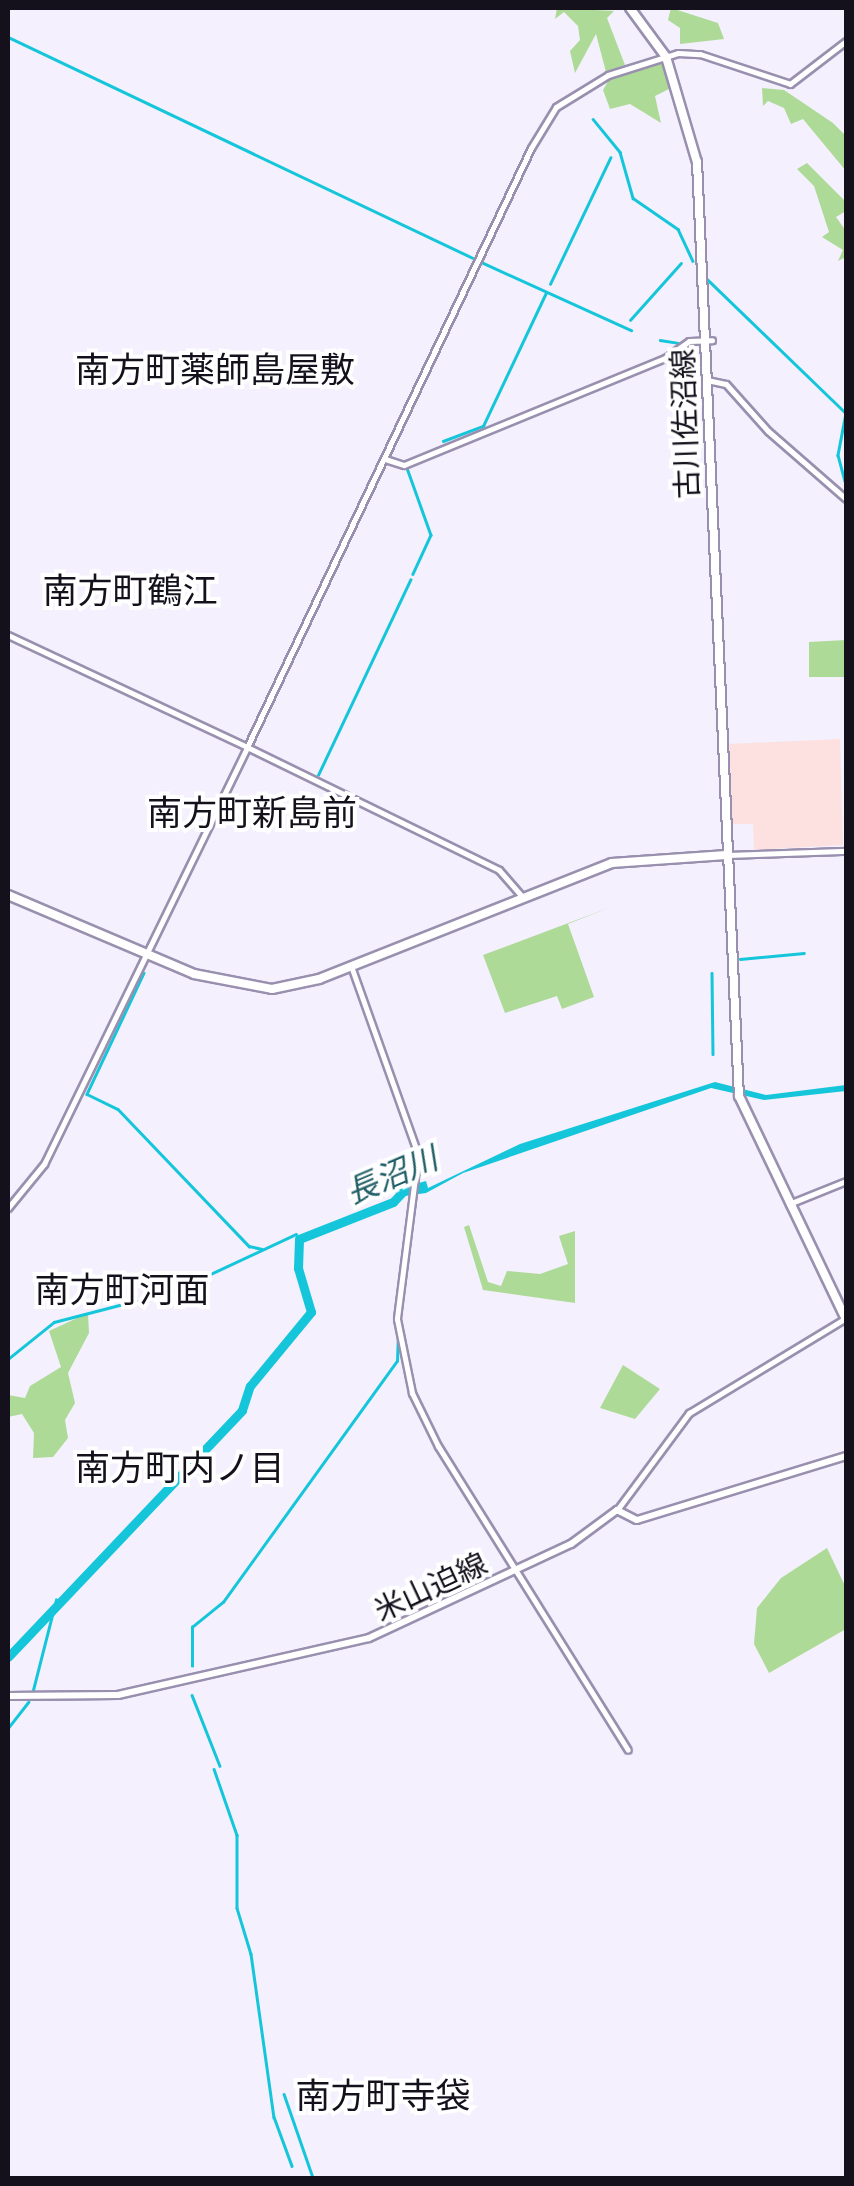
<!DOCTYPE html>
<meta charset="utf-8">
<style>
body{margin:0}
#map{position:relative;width:854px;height:2186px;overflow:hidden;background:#f4f0fe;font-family:"Exo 2","Noto Sans JP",sans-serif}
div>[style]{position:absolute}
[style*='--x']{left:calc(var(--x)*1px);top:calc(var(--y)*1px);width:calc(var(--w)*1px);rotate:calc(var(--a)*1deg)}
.industrial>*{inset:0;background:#fce1e0}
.green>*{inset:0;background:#aeda97}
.water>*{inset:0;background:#15c6db}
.stream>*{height:2.5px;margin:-1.25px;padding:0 1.25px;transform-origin:1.25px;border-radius:1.25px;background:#15c6db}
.river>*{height:9px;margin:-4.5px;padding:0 4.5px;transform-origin:4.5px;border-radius:4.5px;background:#15c6db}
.roads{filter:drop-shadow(2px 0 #9990af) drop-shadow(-2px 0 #9990af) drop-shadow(0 2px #9990af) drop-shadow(0 -2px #9990af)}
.tertiary>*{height:5px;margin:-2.5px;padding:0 2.5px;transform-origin:2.5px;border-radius:2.5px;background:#fff}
.secondary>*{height:6px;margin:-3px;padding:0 3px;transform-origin:3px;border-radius:3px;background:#fff}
.primary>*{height:8px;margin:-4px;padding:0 4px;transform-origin:4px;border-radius:4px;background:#fff}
span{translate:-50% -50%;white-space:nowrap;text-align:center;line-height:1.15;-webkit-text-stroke:8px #fff;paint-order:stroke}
.street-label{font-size:30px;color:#14111c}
.water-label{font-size:32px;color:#205d66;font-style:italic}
.quarter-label{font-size:35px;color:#14111c}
.frame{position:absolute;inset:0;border:10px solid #14111c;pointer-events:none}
</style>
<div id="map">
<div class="industrial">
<div style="clip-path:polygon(840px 739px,843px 845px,754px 850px,753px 824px,730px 824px,727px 744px)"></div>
</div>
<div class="green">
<div style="clip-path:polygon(557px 8px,614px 11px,607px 18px,625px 65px,606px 72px,596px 34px,575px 73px,570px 51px,580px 40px,578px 26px,564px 12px,555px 19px)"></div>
<div style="clip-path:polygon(671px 8px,718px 23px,724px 39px,680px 44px,680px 28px,668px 20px)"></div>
<div style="clip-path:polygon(661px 62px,671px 88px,655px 96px,661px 123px,630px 104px,610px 109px,603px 90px,610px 78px)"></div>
<div style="clip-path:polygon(762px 88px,784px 90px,833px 123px,846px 136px,846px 171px,803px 119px,791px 124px,784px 108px,768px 101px,763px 106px)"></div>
<div style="clip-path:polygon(807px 163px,846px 202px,846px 211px,836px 217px,846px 231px,846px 257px,838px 261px,843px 250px,822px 237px,829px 232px,814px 186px,797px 169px)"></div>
<div style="clip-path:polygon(846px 640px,846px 677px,809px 677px,809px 642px)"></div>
<div style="clip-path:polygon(611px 907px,568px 924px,594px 997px,562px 1009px,557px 996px,505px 1013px,483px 955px)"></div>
<div style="clip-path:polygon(469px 1225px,488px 1282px,501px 1286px,507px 1271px,540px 1274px,568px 1264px,559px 1236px,575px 1231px,575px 1303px,483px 1290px,464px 1227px)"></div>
<div style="clip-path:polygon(88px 1313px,89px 1333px,68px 1373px,75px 1403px,65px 1420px,68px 1438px,53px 1457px,33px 1458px,34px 1433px,22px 1414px,8px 1417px,8px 1395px,25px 1398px,30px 1386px,61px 1367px,49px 1331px)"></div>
<div style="clip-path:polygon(623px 1365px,660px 1389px,635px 1419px,600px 1408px)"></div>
<div style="clip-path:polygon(827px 1548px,846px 1588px,846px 1629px,769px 1673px,754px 1644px,757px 1608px,781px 1578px)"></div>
</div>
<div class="water">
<div style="clip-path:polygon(715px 1082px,766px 1095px,846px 1085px,846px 1091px,764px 1100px,711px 1088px,463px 1173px,426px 1193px,398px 1197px,394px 1190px,426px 1181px,428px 1188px,520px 1144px)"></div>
</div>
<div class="stream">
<div style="--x:8;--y:37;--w:515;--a:25.42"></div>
<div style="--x:593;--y:119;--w:43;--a:50.7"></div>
<div style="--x:620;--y:152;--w:48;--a:74.2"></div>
<div style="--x:633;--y:198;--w:55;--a:34.6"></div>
<div style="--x:678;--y:229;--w:35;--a:65"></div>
<div style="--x:481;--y:262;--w:165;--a:24.4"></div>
<div style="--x:706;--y:278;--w:194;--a:44"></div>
<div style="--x:846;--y:413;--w:43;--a:100.8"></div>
<div style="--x:838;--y:455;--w:30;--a:75"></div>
<div style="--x:550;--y:284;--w:140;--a:-64.5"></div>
<div style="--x:630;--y:320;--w:76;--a:-48.2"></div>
<div style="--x:660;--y:340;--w:18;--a:9"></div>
<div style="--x:443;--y:441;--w:43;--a:-20.6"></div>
<div style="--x:483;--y:426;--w:147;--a:-64.7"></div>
<div style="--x:407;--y:468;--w:71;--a:70.3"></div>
<div style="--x:431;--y:535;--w:43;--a:114.8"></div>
<div style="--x:318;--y:775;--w:216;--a:-64.7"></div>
<div style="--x:740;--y:959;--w:64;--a:-5.4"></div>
<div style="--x:144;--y:973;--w:134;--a:115.2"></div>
<div style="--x:87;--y:1094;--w:34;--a:26"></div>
<div style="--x:118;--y:1109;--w:190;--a:46.3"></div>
<div style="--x:249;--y:1246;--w:13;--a:13"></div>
<div style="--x:712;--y:973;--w:81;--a:89.3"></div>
<div style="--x:134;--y:1302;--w:25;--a:-9"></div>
<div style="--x:159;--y:1298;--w:151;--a:-25"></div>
<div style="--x:396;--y:1308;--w:77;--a:-82.5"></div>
<div style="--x:8;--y:1359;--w:59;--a:-38.8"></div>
<div style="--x:54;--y:1322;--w:75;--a:-14.6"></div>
<div style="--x:192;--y:1666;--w:39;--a:-90"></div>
<div style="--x:192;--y:1627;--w:40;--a:-39"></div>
<div style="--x:223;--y:1602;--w:297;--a:-54.2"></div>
<div style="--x:397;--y:1361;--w:25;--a:-88"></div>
<div style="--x:33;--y:1690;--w:93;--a:-75.7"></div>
<div style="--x:192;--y:1695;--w:76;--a:68.5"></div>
<div style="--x:8;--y:1728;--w:33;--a:-52"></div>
<div style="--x:214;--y:1769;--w:70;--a:70.8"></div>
<div style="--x:237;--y:1835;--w:73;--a:90"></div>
<div style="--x:237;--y:1908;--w:48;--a:73.1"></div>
<div style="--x:251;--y:1954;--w:165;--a:82"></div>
<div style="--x:274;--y:2117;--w:52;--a:69.8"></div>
<div style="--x:284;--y:2094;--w:86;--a:70.9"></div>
</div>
<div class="river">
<div style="--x:8;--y:1657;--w:340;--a:-46.5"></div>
<div style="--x:242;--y:1410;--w:25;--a:-72"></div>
<div style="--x:250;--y:1386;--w:96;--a:-50.5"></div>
<div style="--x:311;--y:1312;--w:46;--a:-106.5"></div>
<div style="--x:298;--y:1268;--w:29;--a:-88"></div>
<div style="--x:299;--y:1239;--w:101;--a:-21.5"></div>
<div style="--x:393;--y:1202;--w:18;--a:-47"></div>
</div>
<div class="roads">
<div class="tertiary">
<div style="--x:707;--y:380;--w:19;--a:12"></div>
<div style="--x:726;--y:384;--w:63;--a:48.2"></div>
<div style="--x:768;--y:431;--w:103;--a:41.1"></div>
<div style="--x:385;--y:459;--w:20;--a:18"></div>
<div style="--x:404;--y:465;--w:282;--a:-22.3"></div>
<div style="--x:665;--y:358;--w:29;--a:-35"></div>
<div style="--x:689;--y:341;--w:23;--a:-2"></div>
<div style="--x:8;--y:635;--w:264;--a:25.1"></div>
<div style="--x:247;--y:747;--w:663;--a:-64.63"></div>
<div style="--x:531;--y:148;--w:48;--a:-58.6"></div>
<div style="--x:556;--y:107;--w:61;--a:-31.6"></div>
<div style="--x:608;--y:75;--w:73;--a:-17.4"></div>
<div style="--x:678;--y:53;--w:22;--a:3"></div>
<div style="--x:700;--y:54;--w:95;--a:18.4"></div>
<div style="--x:790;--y:84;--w:71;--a:-37.5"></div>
<div style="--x:730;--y:855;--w:116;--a:-2"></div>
<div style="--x:351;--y:966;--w:200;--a:70.4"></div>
<div style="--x:418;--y:1154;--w:166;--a:97.3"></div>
<div style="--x:397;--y:1319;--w:76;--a:78.5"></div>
<div style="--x:412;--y:1393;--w:59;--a:63.9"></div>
<div style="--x:438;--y:1446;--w:358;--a:58"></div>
<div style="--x:789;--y:1204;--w:61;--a:-22"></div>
<div style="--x:8;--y:1208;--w:57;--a:-50.7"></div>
<div style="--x:44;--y:1164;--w:464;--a:-64"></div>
<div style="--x:247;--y:747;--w:280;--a:26"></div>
<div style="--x:499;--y:870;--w:35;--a:49"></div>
<div style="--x:617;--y:1510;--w:121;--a:-53.4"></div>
<div style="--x:689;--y:1413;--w:184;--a:-31.2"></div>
</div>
<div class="secondary">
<div style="--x:8;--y:1696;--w:110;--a:-0.5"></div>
<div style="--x:118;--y:1695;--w:257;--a:-12.8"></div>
<div style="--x:369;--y:1638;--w:223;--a:-25"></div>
<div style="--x:571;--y:1544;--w:57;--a:-36.5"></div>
<div style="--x:617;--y:1510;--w:22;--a:27"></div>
<div style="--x:637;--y:1520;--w:219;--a:-17"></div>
</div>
<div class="primary">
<div style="--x:630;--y:8;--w:61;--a:53.7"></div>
<div style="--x:666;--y:57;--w:109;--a:73.6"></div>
<div style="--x:697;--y:162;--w:935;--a:87.43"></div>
<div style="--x:739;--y:1096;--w:247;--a:64.4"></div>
<div style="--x:8;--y:895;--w:202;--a:23"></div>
<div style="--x:194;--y:974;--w:79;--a:10.9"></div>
<div style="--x:272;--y:989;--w:48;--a:-12"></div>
<div style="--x:319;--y:979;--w:315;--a:-21.6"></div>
<div style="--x:612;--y:863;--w:114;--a:-4"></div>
</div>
</div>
<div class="street-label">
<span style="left:684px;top:424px;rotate:-92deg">古川佐沼線</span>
<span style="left:430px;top:1586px;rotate:-25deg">米山迫線</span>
</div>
<div class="water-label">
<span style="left:391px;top:1174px;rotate:-23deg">長沼川</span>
</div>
<div class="quarter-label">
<span style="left:215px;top:368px">南方町薬師島屋敷</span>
<span style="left:130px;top:589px">南方町鶴江</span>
<span style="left:252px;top:811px">南方町新島前</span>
<span style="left:122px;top:1288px">南方町河面</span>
<span style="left:180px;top:1466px">南方町内ノ目</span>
<span style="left:383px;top:2094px">南方町寺袋</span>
</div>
<div class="frame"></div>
</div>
